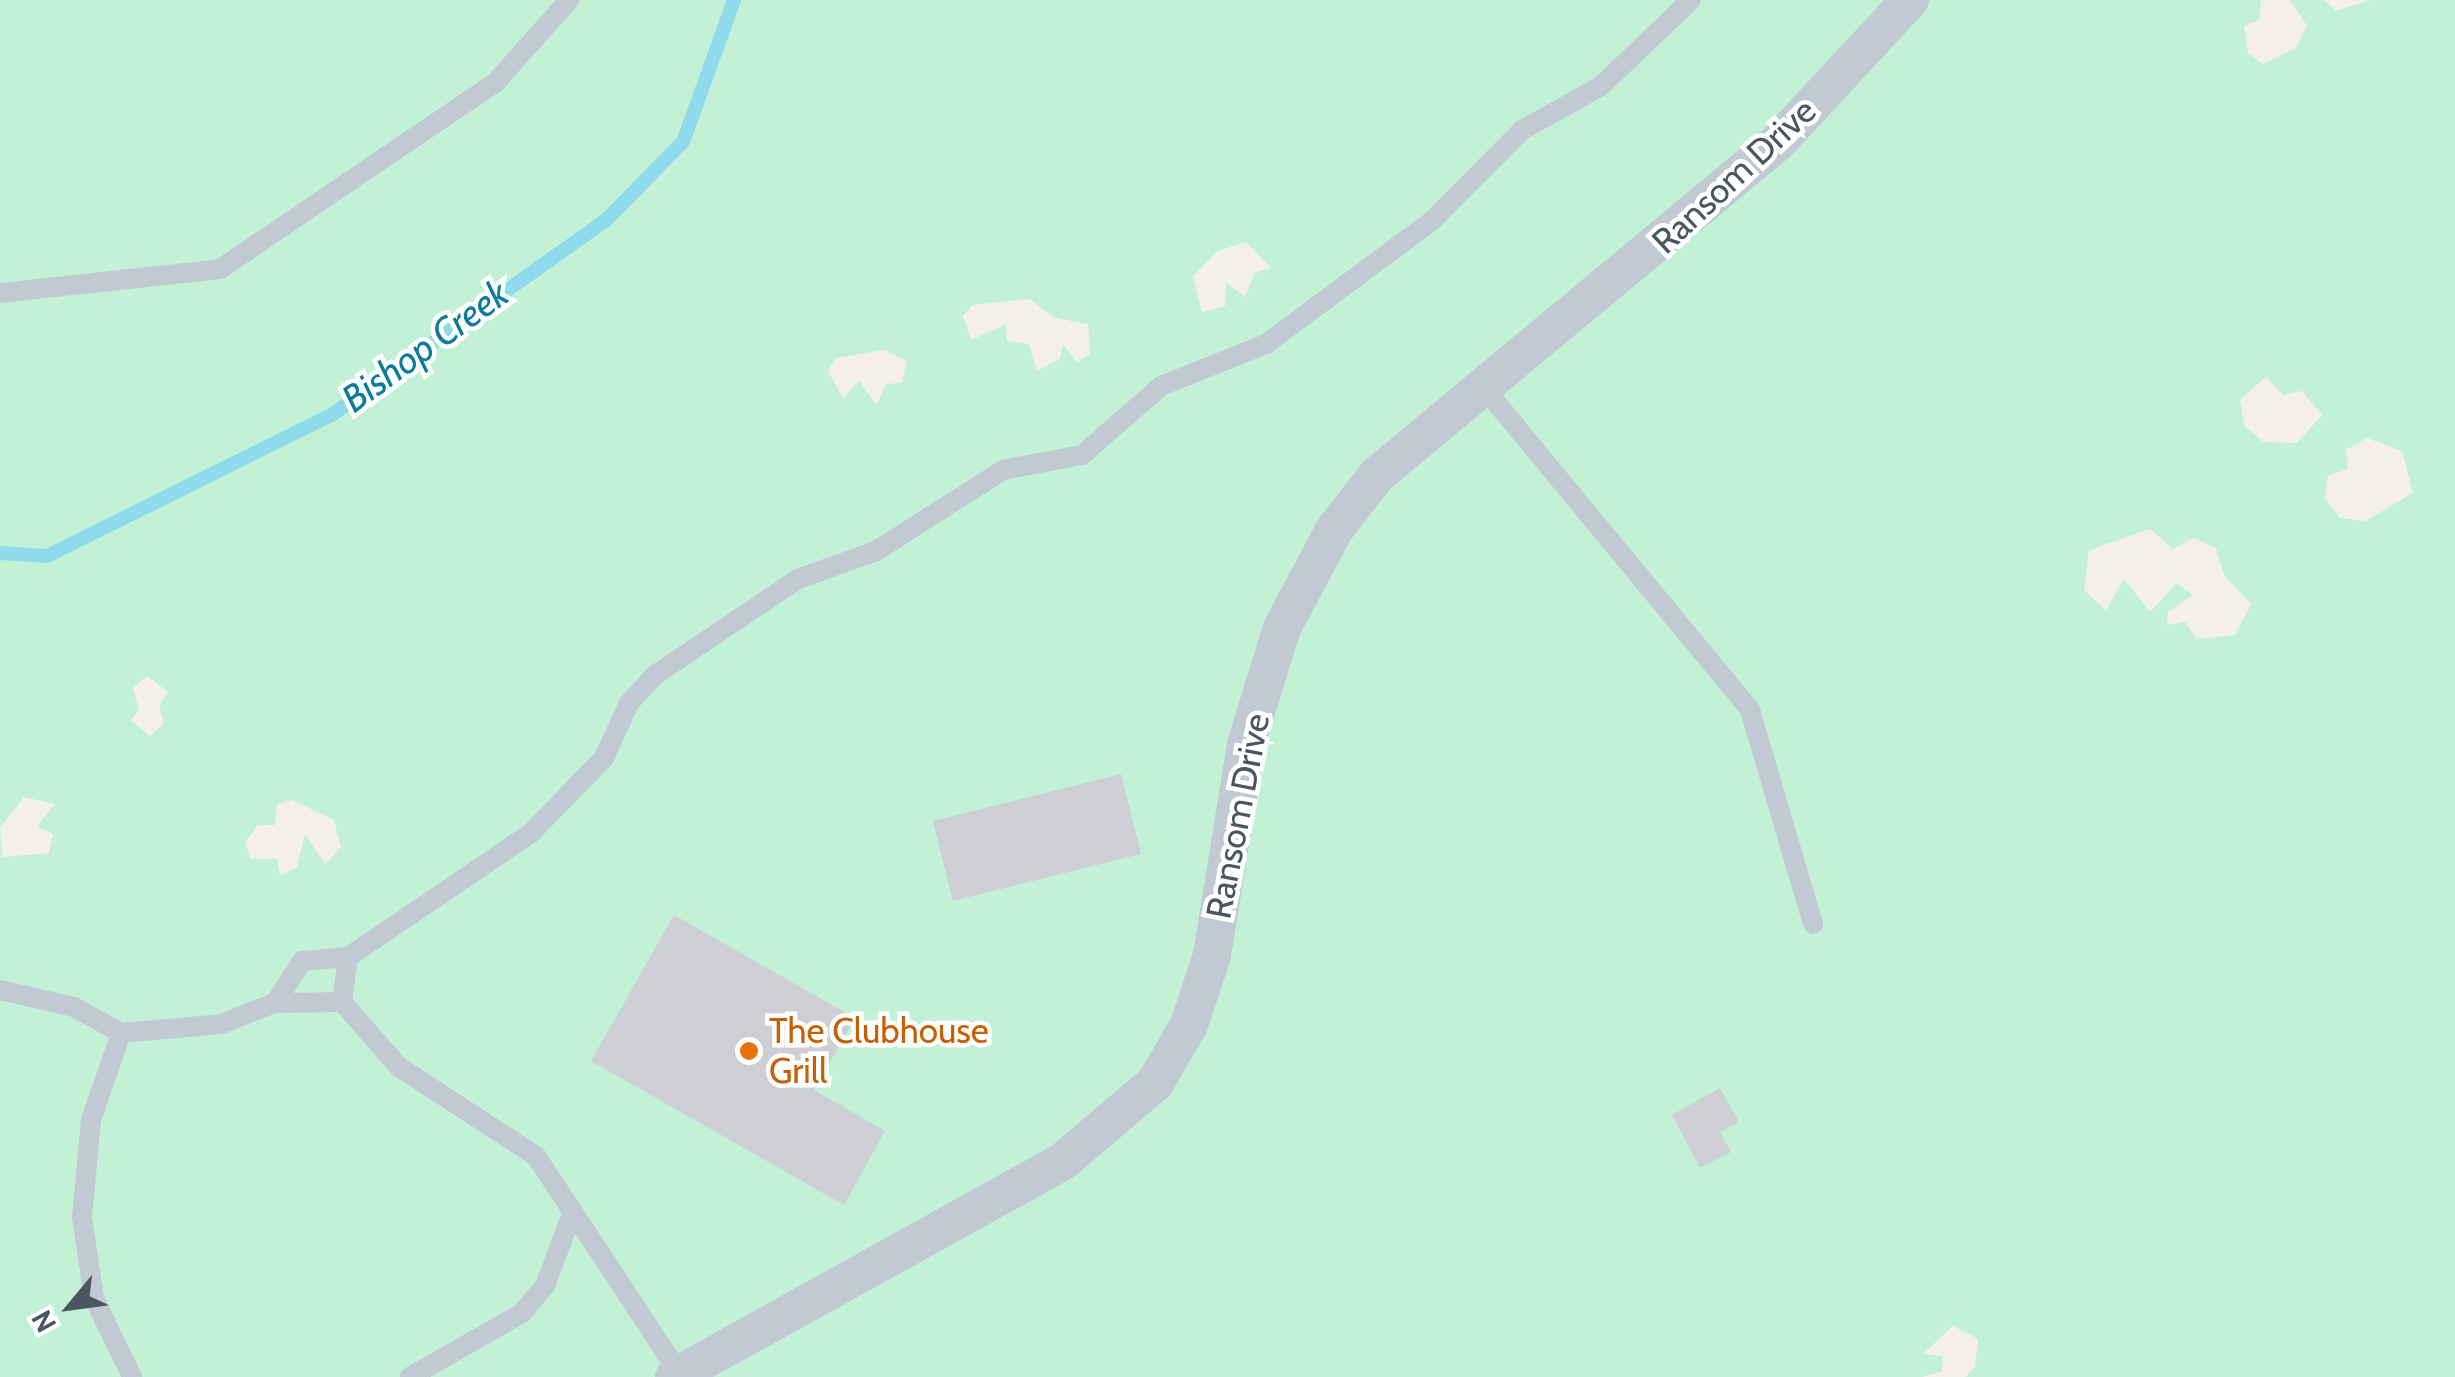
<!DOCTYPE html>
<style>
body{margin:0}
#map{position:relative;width:2455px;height:1377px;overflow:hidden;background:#f5f3f3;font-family:Cabin,sans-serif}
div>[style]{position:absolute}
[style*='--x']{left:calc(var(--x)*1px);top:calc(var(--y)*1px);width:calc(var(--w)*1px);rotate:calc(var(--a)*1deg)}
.green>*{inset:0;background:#c3f1d5}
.sand>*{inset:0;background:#f5f0e5}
.stream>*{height:14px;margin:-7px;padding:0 7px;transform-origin:7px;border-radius:7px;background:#90daee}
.building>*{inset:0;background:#cdcfd5}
.service>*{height:20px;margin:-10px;padding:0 10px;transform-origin:10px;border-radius:10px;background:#c1cad2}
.minor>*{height:38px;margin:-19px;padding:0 19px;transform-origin:19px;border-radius:19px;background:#c1cad2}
.dots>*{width:28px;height:28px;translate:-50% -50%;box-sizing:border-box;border:5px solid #fff;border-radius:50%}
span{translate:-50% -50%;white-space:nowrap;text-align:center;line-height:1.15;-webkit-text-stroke:9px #fff;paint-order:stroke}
.street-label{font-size:35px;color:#4a5661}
.food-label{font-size:35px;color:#c56008}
.left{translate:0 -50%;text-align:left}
.water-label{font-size:38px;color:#0c7c9b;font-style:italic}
.north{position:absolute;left:20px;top:1257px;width:100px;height:100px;-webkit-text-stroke:8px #fff;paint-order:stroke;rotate:241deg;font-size:28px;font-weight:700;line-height:40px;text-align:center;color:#4a5661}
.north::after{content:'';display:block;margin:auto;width:35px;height:45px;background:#4a5661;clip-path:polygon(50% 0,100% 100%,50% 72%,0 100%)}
</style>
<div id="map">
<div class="green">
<div style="clip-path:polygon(0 0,2455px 0,2455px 1377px,0 1377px)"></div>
</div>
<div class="sand">
<div style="clip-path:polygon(2261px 0,2290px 0,2307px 26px,2296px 48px,2263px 64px,2248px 53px,2244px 26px,2259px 20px)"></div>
<div style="clip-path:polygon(2324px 0,2370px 0,2336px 11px)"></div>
<div style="clip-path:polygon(1246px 242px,1271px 268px,1255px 273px,1245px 297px,1226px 282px,1225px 306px,1202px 312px,1193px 276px,1218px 251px)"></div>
<div style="clip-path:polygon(1029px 299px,1055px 318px,1088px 324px,1090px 354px,1077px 362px,1063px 344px,1060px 359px,1037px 371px,1029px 344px,1007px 341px,1006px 324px,971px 340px,963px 316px,972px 305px)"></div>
<div style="clip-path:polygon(884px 350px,907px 361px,902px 383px,886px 384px,877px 405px,859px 381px,843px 398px,828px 371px,836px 358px)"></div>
<div style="clip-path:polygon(2266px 377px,2283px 395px,2302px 391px,2322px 415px,2297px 443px,2263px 442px,2244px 425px,2240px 400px)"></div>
<div style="clip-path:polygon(2367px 438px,2402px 451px,2413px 493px,2365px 521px,2340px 518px,2325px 498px,2328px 476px,2348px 469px,2346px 450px)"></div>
<div style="clip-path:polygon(2150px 529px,2173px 549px,2193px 538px,2216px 548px,2224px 575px,2251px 604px,2235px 635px,2197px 639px,2185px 622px,2167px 625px,2168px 612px,2193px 595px,2177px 583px,2150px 612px,2124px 579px,2106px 610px,2084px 590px,2089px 550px)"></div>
<div style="clip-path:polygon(147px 676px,168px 692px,159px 707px,164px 723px,150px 736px,131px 720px,139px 710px,133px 688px)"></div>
<div style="clip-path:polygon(24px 797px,55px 804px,37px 826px,53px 834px,49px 853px,3px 857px,0 828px)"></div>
<div style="clip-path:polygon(292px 800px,334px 820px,341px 847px,325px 864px,305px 834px,297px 867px,280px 876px,277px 859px,251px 859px,245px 842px,258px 825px,275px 825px,277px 804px)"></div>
<div style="clip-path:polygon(1953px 1326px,1978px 1339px,1975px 1367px,1965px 1377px,1922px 1377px,1942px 1371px,1943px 1356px,1923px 1354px)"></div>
</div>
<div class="stream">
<div style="--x:0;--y:553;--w:47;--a:3.7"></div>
<div style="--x:47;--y:556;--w:319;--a:-26.4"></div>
<div style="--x:333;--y:414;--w:335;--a:-35.4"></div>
<div style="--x:606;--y:220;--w:110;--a:-45.4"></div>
<div style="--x:683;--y:142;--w:151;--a:-70.2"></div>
</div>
<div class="building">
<div style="clip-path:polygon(1121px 774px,1141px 854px,953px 901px,933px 821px)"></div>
<div style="clip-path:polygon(674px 915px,855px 1018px,814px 1090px,885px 1131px,844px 1205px,591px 1061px)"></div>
<div style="clip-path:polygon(1720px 1088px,1739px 1122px,1720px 1132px,1731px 1152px,1700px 1168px,1672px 1115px)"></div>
</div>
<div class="service">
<div style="--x:0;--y:293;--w:221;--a:-6.2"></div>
<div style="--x:220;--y:269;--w:333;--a:-34.1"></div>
<div style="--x:496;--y:82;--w:110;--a:-48.3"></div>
<div style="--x:1484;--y:388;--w:418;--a:50.4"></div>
<div style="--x:1750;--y:710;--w:223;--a:73.6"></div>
<div style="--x:0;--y:990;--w:76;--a:12.9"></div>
<div style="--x:74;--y:1007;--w:54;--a:29"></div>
<div style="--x:121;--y:1033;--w:100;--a:-5.1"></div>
<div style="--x:221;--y:1024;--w:58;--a:-21.3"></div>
<div style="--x:275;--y:1003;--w:67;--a:-0.9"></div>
<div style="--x:342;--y:1002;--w:86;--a:48.8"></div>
<div style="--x:399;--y:1067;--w:163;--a:33"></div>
<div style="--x:536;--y:1156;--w:261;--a:56.6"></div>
<div style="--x:342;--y:1002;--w:45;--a:-82.4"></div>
<div style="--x:275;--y:1003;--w:50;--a:-57.3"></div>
<div style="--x:302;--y:961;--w:46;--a:-5"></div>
<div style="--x:348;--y:957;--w:220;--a:-34.1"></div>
<div style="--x:530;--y:834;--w:106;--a:-45.8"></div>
<div style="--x:604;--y:758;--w:60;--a:-65.6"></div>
<div style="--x:629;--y:703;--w:38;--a:-47"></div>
<div style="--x:655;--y:675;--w:172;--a:-33.9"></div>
<div style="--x:798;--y:579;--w:83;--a:-19.7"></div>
<div style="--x:876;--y:551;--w:151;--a:-32.5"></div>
<div style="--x:1003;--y:470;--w:80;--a:-10.8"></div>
<div style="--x:1082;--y:455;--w:105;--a:-41.1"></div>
<div style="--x:1161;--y:386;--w:113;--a:-21.8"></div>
<div style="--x:1266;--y:344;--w:208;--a:-36.6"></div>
<div style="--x:1433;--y:220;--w:127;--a:-45.3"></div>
<div style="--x:1522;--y:130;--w:90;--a:-29.1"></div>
<div style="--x:1601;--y:86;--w:124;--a:-43.7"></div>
<div style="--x:121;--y:1033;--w:92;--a:109"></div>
<div style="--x:91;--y:1120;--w:97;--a:95.3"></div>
<div style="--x:82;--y:1217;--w:82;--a:81.6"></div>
<div style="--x:94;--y:1298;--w:88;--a:64.3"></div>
<div style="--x:410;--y:1377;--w:129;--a:-29.7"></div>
<div style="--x:522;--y:1313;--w:35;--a:-50"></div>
<div style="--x:545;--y:1286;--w:75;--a:-69.6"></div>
</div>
<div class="minor">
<div style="--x:674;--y:1377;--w:444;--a:-29"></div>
<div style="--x:1062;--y:1162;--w:122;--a:-40.3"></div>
<div style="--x:1155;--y:1083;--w:67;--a:-59.6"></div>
<div style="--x:1189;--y:1025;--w:74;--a:-71.8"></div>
<div style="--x:1212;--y:955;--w:214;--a:-80.8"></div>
<div style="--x:1246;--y:744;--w:121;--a:-72.8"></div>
<div style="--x:1282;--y:628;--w:111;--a:-62"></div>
<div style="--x:1334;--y:530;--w:70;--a:-52"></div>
<div style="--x:1377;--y:475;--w:521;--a:-39.71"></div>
<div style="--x:1778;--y:142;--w:194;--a:-47.1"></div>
</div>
<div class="dots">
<div style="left:749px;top:1051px;background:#e8710a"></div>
</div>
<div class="street-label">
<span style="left:1734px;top:176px;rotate:-43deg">Ransom Drive</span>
<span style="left:1238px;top:816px;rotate:-79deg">Ransom Drive</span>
</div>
<div class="food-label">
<span class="left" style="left:769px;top:1051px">The Clubhouse<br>Grill</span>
</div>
<div class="water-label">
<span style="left:425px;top:346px;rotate:-36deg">Bishop Creek</span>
</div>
<div class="north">N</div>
</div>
